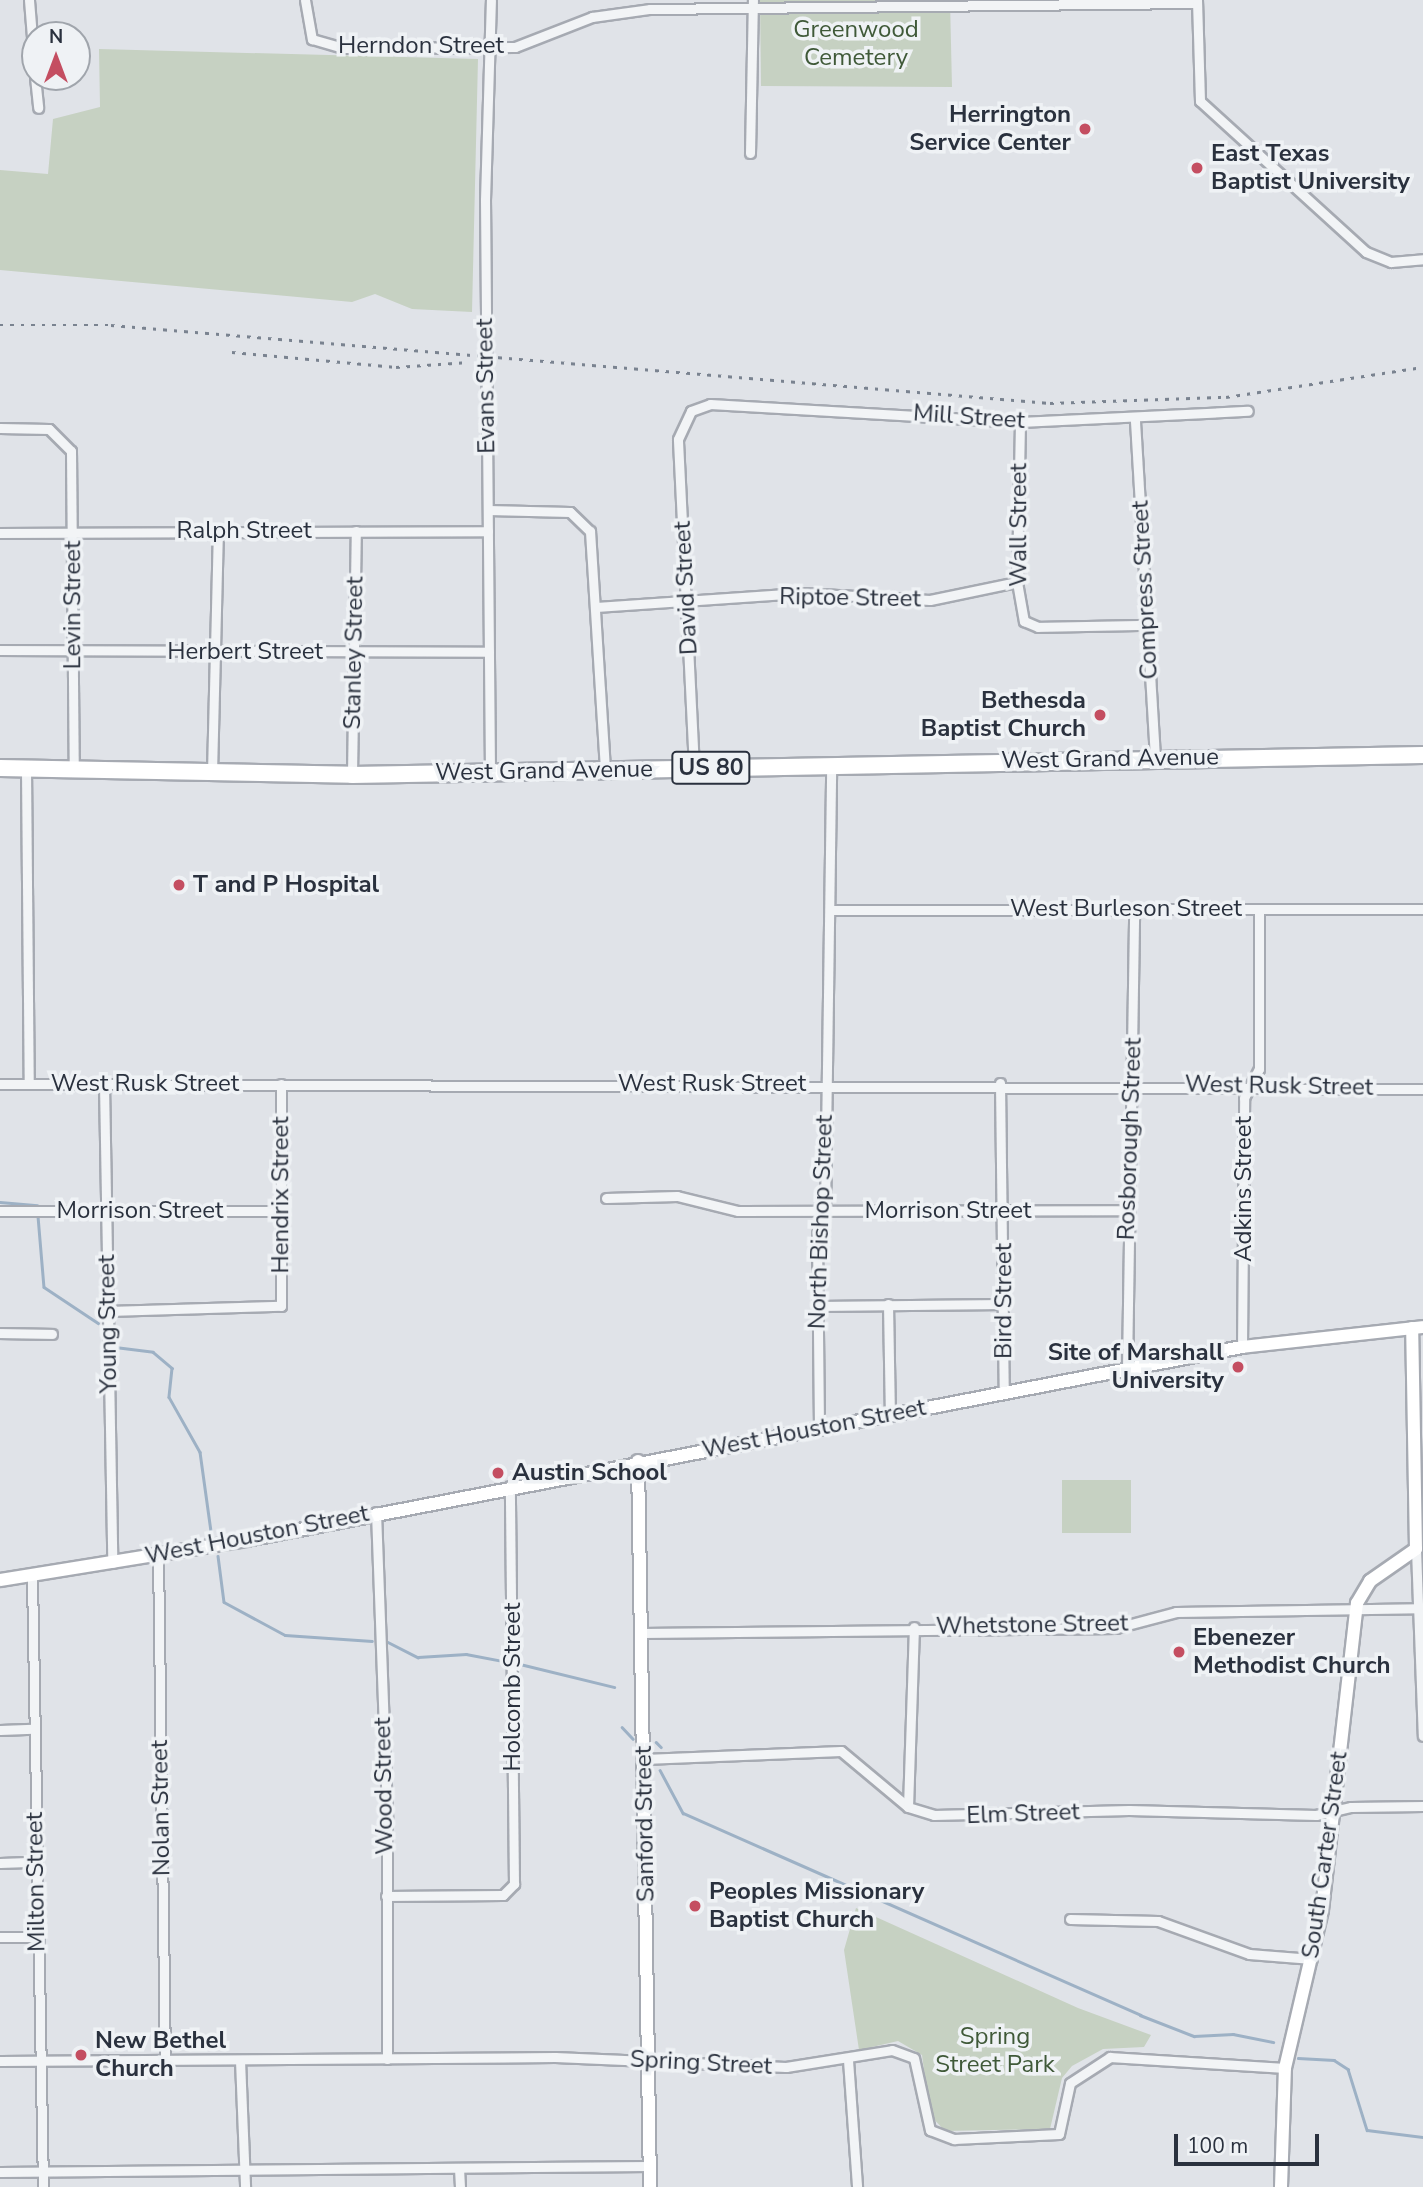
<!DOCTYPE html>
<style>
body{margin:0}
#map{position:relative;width:1423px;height:2187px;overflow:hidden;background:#e0e3e8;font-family:"Nunito Sans",sans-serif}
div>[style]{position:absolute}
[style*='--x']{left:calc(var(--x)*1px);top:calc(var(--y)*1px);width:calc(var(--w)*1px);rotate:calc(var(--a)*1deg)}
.green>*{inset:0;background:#c6d1c2}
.stream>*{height:2.5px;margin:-1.25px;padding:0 1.25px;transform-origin:1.25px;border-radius:1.25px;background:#9db1c5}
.roads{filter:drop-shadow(2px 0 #a6aab2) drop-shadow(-2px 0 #a6aab2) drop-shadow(0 2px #a6aab2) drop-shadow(0 -2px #a6aab2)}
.street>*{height:9px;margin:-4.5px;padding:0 4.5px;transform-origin:4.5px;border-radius:4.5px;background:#f2f4f6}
.secondary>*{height:12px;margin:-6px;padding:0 6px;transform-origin:6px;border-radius:6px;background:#fff}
.highway>*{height:16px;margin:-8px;padding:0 8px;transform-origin:8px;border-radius:8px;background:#fff}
.rail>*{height:2.5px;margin-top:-1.25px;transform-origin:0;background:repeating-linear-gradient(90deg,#7a8390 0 3.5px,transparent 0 10.5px)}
.dots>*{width:19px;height:19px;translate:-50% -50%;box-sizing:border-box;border:4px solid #eff2f5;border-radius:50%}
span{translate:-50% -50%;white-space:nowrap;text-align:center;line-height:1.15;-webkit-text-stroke:7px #eff2f5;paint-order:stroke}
.shield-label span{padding:2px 5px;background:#eff2f5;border:2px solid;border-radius:5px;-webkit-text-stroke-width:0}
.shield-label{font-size:23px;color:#2a313e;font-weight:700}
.park-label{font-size:24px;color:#3f5938}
.street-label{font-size:24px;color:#2a313e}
.poi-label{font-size:24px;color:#2a313e;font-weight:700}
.right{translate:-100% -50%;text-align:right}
.left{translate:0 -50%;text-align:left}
.north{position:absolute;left:21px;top:21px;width:70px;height:70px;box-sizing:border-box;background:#eff2f5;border:2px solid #a0a5ac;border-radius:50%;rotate:0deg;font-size:19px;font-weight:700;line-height:28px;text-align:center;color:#2a313e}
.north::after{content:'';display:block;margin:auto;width:24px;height:32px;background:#c44e61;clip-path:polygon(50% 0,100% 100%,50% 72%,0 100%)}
.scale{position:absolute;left:1174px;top:2134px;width:145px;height:32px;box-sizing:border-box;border:4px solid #2a313e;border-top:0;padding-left:9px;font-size:21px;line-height:24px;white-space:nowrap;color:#2a313e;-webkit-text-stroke:5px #eff2f5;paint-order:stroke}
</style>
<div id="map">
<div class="green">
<div style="clip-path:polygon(760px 0,950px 0,952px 87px,761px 86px)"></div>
<div style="clip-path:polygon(99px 49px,478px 59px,472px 312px,412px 309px,375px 294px,352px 302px,0 270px,0 170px,48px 174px,53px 119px,100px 107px)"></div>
<div style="clip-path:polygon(1062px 1480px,1131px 1480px,1131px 1533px,1062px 1533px)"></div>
<div style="clip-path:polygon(856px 1908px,1078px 2008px,1151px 2035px,1144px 2047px,1103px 2049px,1072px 2066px,1062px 2078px,1050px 2129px,945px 2131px,930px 2115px,922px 2055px,898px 2041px,859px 2050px,844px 1950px)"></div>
</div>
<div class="stream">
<div style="--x:0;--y:1202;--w:37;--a:5"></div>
<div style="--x:38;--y:1216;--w:71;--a:85.2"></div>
<div style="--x:44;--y:1287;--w:65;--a:33.7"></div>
<div style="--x:115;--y:1347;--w:38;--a:7"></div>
<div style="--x:153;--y:1352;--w:25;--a:40"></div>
<div style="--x:172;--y:1368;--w:29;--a:96"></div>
<div style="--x:169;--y:1397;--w:63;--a:60.6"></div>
<div style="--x:200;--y:1452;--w:80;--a:82.1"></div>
<div style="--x:218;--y:1556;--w:46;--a:82.6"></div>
<div style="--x:224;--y:1602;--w:69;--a:28.4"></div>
<div style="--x:285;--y:1635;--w:87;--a:3.9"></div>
<div style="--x:386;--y:1641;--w:36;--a:27"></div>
<div style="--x:418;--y:1657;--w:48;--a:-3.6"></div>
<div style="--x:466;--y:1654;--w:43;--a:10.8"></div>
<div style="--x:520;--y:1664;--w:97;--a:13.7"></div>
<div style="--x:622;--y:1727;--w:16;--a:47"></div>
<div style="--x:656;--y:1742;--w:7;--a:45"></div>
<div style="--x:660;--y:1770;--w:49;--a:61.9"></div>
<div style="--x:683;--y:1813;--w:500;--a:23.8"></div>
<div style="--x:1140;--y:2015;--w:58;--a:21.3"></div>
<div style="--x:1194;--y:2036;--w:39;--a:-3"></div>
<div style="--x:1233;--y:2034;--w:41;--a:11.3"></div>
<div style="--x:1298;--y:2058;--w:36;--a:3"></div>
<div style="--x:1334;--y:2060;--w:17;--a:33"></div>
<div style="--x:1348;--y:2069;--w:64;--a:72.7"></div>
<div style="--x:1367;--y:2130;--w:56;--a:7.1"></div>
</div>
<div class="roads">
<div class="street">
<div style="--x:29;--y:0;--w:75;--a:85.4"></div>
<div style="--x:305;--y:0;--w:40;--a:80"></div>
<div style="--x:312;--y:39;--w:32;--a:16"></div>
<div style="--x:343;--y:48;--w:172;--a:-0.3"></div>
<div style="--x:515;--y:47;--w:83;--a:-21.3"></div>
<div style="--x:592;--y:17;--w:59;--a:-7.9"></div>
<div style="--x:650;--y:9;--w:547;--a:-0.63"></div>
<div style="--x:1197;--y:0;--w:101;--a:88.3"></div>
<div style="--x:1200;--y:101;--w:224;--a:42.3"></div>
<div style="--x:1366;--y:252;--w:27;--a:22"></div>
<div style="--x:1391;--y:262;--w:32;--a:-5"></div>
<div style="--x:35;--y:77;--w:31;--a:84"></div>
<div style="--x:750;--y:153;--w:153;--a:-88.9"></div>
<div style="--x:1135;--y:421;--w:339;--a:86.6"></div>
<div style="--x:1020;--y:422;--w:160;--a:91.1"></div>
<div style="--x:1017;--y:582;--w:40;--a:80"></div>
<div style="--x:1024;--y:621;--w:15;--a:23"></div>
<div style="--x:1038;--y:627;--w:109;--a:-1.1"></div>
<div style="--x:0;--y:428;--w:49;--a:1.2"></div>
<div style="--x:49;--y:429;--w:31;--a:45"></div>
<div style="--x:71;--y:451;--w:319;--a:89.5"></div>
<div style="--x:488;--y:510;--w:82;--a:1.4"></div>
<div style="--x:570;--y:512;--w:28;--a:44"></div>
<div style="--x:590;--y:531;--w:240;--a:86.4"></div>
<div style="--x:0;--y:533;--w:488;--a:-0.2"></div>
<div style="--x:596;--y:607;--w:205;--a:-3.9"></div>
<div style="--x:801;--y:593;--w:129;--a:3.1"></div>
<div style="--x:930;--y:600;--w:89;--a:-11.7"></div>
<div style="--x:0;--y:650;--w:489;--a:0.2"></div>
<div style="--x:694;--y:768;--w:329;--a:-92.8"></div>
<div style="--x:678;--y:439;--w:31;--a:-65"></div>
<div style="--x:691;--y:411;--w:20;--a:-20"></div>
<div style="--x:710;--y:404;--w:311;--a:3.3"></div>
<div style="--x:1020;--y:422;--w:228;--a:-2.8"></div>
<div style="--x:26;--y:769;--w:315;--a:89.5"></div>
<div style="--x:490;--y:772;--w:572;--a:-90.5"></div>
<div style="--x:485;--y:200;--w:200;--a:-88.3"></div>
<div style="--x:212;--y:773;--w:242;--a:-88.6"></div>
<div style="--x:352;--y:775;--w:244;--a:-89.1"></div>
<div style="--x:830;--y:910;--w:593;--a:-0.1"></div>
<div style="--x:1000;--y:1083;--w:310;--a:89.3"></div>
<div style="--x:0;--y:1084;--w:1423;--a:0.2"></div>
<div style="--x:104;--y:1084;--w:479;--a:89"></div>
<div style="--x:606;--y:1198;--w:71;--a:-1.6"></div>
<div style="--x:677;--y:1196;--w:63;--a:13.8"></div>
<div style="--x:738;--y:1211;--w:387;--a:-0.1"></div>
<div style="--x:0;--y:1211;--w:280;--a:0"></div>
<div style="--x:888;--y:1304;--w:111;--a:89"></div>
<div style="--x:817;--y:1306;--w:187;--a:-0.6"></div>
<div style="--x:108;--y:1311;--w:173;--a:-1.7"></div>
<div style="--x:281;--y:1306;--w:222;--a:-90"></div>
<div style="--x:0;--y:1333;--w:52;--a:1.1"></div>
<div style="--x:1242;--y:1347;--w:249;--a:-89.5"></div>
<div style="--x:1244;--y:1098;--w:33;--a:-63"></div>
<div style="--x:1259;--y:1069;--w:160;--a:-90"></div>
<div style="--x:1127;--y:1368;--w:458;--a:-89.1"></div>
<div style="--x:819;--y:1427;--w:193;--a:-90.6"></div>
<div style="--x:817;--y:1234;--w:24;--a:-71"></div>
<div style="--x:825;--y:1211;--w:447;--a:-89.2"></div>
<div style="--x:376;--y:1512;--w:307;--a:87.9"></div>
<div style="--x:387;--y:1819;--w:240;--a:90"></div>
<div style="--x:1416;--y:1549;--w:187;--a:87.9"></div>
<div style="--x:158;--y:1555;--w:505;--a:89.21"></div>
<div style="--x:32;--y:1576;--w:611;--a:88.97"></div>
<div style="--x:642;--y:1633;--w:474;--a:-0.6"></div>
<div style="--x:1116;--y:1628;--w:62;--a:-14.9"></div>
<div style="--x:1176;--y:1612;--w:243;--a:-0.9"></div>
<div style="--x:0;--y:1730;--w:33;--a:-2"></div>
<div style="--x:644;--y:1759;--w:197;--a:-2.3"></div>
<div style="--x:841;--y:1751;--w:87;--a:39.9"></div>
<div style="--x:908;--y:1807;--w:27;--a:17"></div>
<div style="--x:934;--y:1815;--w:195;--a:-1.5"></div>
<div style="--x:1129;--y:1810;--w:187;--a:1.5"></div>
<div style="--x:1316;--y:1815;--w:36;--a:-13"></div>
<div style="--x:1351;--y:1807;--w:72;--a:-0.8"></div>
<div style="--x:908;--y:1807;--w:180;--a:-88.1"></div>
<div style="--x:0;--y:1863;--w:35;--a:-2"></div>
<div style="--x:386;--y:1896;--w:117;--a:-0.5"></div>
<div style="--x:503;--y:1895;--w:16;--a:-45"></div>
<div style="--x:514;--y:1884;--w:398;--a:-90.6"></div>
<div style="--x:1070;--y:1919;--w:88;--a:1.3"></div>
<div style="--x:1158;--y:1921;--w:97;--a:19.9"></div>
<div style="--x:1249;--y:1954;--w:63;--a:4.5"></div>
<div style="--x:0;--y:1937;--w:37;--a:0"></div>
<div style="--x:240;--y:2060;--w:127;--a:87.7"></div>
<div style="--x:848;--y:2060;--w:127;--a:85.9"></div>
<div style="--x:0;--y:2061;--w:555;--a:-0.41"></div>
<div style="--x:555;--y:2057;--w:231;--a:2.5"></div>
<div style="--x:786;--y:2067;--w:107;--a:-9.1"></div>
<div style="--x:892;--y:2050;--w:23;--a:20"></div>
<div style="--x:914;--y:2058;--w:74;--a:77.5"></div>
<div style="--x:930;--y:2130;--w:26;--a:21"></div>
<div style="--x:954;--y:2139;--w:105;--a:-2.7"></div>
<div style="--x:1059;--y:2134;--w:52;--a:-77.8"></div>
<div style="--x:1070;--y:2083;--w:48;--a:-33"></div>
<div style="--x:1110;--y:2057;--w:175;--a:3.6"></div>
<div style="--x:459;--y:2168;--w:19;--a:87"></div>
<div style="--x:0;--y:2172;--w:649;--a:-0.53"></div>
</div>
<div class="secondary">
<div style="--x:638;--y:1461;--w:726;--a:89.05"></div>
<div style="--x:0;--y:1580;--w:250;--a:-9.2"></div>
<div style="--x:247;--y:1540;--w:1014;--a:-10.98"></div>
<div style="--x:1242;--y:1347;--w:182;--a:-6.3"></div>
<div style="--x:1281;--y:2187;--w:119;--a:-88.1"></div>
<div style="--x:1285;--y:2068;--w:162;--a:-76.8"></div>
<div style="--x:1322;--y:1910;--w:309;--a:-83.5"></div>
<div style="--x:1357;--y:1603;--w:26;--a:-59"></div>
<div style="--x:1370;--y:1581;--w:56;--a:-34.8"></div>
<div style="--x:1416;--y:1549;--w:221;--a:-91"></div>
</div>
<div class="highway">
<div style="--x:0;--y:768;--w:352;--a:1.1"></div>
<div style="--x:352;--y:775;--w:1071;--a:-1.07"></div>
</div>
</div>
<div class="rail">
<div style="--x:0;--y:325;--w:111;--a:0"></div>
<div style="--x:111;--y:325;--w:942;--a:4.75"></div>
<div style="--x:1050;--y:403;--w:176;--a:-2"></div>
<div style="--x:1226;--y:397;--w:199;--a:-8.7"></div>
<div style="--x:232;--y:352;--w:165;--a:5.2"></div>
<div style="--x:396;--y:367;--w:73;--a:-3.9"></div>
</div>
<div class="dots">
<div style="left:1085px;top:129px;background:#c44e61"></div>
<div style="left:1197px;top:168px;background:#c44e61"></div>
<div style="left:1100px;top:715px;background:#c44e61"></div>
<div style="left:179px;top:885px;background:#c44e61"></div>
<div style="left:1238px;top:1367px;background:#c44e61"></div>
<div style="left:498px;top:1473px;background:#c44e61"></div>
<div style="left:1179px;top:1652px;background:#c44e61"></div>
<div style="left:695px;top:1906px;background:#c44e61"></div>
<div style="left:81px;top:2055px;background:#c44e61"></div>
</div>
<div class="shield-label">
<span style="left:711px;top:768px">US 80</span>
</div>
<div class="park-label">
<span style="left:856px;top:44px">Greenwood<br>Cemetery</span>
<span style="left:995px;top:2051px">Spring<br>Street Park</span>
</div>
<div class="street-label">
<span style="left:421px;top:46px">Herndon Street</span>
<span style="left:486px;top:386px;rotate:-91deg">Evans Street</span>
<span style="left:969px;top:417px;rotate:4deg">Mill Street</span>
<span style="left:1019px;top:525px;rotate:-90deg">Wall Street</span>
<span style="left:244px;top:531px">Ralph Street</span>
<span style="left:686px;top:588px;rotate:-93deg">David Street</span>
<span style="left:1145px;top:590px;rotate:-93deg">Compress Street</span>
<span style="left:850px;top:598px;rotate:1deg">Riptoe Street</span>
<span style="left:73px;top:605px;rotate:-90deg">Levin Street</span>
<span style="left:245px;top:652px">Herbert Street</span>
<span style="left:354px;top:653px;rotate:-89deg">Stanley Street</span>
<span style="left:1110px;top:759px;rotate:-1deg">West Grand Avenue</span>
<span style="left:544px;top:771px;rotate:-1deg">West Grand Avenue</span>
<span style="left:1126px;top:909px">West Burleson Street</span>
<span style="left:145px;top:1084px">West Rusk Street</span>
<span style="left:712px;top:1084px">West Rusk Street</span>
<span style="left:1279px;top:1086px;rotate:1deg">West Rusk Street</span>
<span style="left:1130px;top:1139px;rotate:-88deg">Rosborough Street</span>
<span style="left:1244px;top:1189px;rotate:-90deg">Adkins Street</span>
<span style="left:281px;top:1195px;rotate:-90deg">Hendrix Street</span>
<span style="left:140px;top:1211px">Morrison Street</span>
<span style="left:948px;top:1211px">Morrison Street</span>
<span style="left:821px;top:1222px;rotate:-88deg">North Bishop Street</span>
<span style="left:1004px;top:1301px;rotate:-90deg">Bird Street</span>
<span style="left:108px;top:1324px;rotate:-91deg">Young Street</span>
<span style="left:814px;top:1429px;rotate:-11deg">West Houston Street</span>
<span style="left:257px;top:1535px;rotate:-11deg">West Houston Street</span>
<span style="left:1032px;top:1625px;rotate:-1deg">Whetstone Street</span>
<span style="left:513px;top:1687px;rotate:-90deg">Holcomb Street</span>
<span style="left:384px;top:1786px;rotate:-91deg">Wood Street</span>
<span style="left:161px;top:1808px;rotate:-91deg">Nolan Street</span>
<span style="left:1023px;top:1814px;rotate:-2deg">Elm Street</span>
<span style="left:645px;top:1824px;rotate:-91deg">Sanford Street</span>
<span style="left:1325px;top:1855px;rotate:-82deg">South Carter Street</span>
<span style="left:36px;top:1882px;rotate:-91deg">Milton Street</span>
<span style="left:701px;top:2063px;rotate:3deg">Spring Street</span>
</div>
<div class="poi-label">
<span class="right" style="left:1071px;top:129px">Herrington<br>Service Center</span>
<span class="left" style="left:1211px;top:168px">East Texas<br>Baptist University</span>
<span class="right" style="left:1086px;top:715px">Bethesda<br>Baptist Church</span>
<span class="left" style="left:193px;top:885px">T and P Hospital</span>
<span class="right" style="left:1224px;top:1367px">Site of Marshall<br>University</span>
<span class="left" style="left:512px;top:1473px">Austin School</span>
<span class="left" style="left:1193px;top:1652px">Ebenezer<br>Methodist Church</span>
<span class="left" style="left:709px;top:1906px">Peoples Missionary<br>Baptist Church</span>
<span class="left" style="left:95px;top:2055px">New Bethel<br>Church</span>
</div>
<div class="north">N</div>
<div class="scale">100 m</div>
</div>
